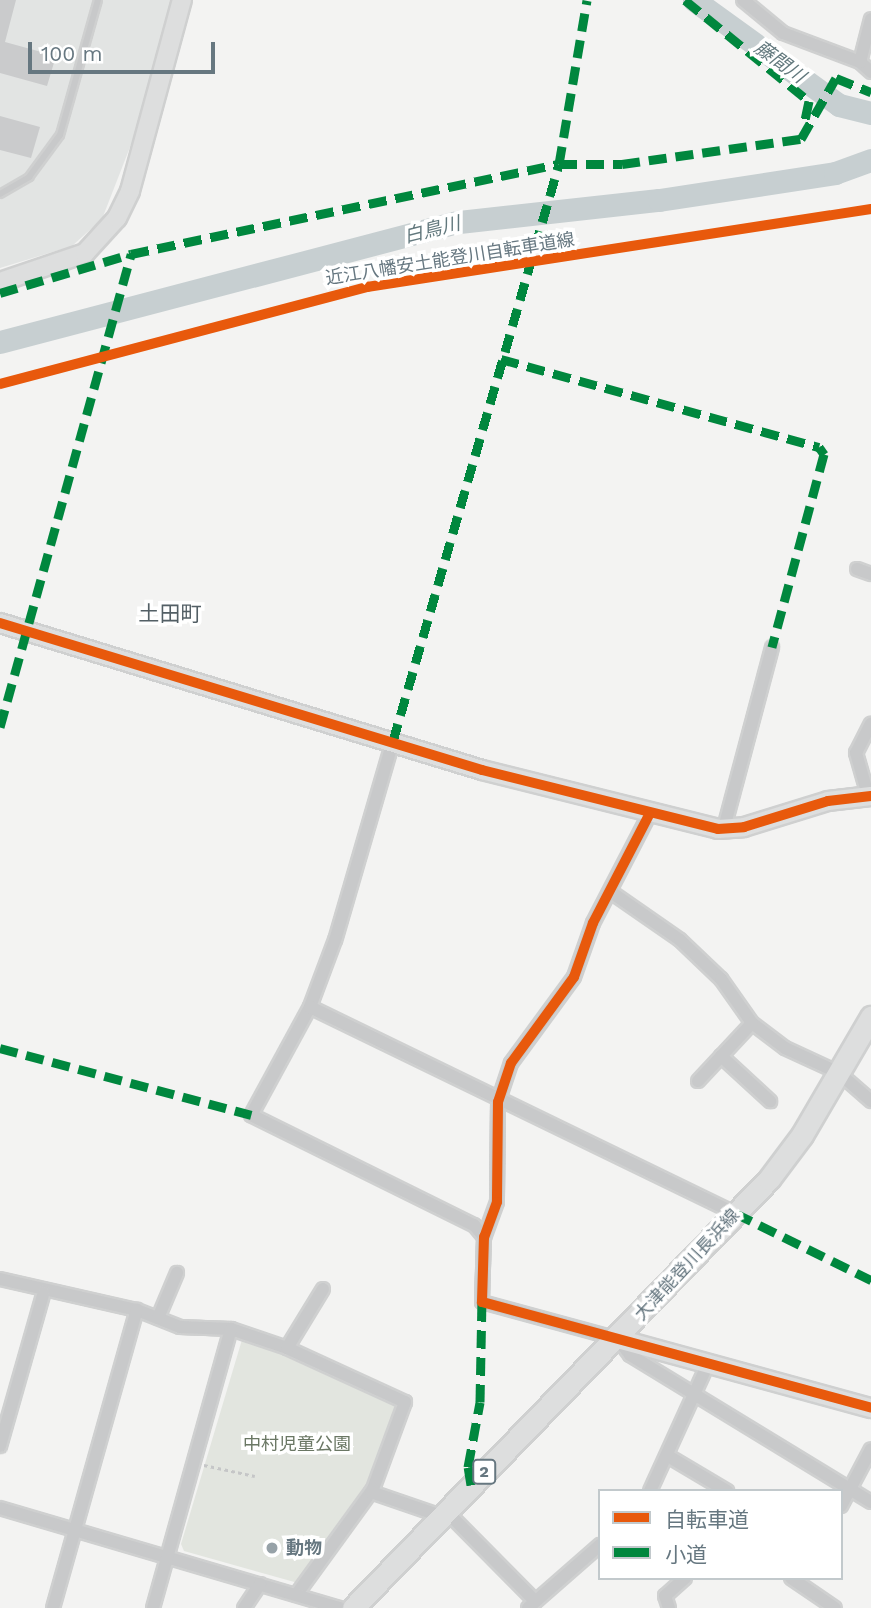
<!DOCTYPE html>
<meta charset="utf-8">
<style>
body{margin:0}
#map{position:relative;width:871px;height:1608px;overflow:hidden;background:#f3f3f2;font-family:"Work Sans","Noto Sans JP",sans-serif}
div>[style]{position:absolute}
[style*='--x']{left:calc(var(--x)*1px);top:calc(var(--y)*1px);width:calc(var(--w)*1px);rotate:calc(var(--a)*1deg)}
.built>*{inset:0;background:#e2e4e3}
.green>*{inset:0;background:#e2e5df}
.river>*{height:23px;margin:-11.5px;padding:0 11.5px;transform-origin:11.5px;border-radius:11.5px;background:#c7cfd1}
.building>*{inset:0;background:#cacbcc}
.path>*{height:2.5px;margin-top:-1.25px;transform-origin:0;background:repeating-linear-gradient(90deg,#c5c6c7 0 3.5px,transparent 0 7px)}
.roads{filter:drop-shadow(2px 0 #cfd0d0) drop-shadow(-2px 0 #cfd0d0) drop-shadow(0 2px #cfd0d0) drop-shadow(0 -2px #cfd0d0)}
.lane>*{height:6px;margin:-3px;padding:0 3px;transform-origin:3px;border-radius:3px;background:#c8c9ca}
.street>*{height:12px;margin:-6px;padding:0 6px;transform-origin:6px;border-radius:6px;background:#c8c9ca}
.secondary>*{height:18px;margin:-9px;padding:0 9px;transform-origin:9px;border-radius:9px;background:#dddede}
.primary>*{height:21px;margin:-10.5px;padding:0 10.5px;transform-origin:10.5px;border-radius:10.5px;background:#dddede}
.quiet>*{height:9px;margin-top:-4.5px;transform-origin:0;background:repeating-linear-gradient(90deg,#00873e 0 18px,transparent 0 27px)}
.cycleway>*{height:10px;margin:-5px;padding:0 5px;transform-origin:5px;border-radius:5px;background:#e8590c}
.dots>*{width:19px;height:19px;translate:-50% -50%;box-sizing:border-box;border:4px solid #fff;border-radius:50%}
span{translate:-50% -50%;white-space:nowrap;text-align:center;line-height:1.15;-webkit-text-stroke:7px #fff;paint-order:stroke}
.shield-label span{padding:2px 5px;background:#fff;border:2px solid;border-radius:5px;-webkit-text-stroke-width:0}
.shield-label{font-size:16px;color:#667780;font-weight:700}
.street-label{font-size:18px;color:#667780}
.park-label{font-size:18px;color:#6a7764}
.poi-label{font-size:18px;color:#667780;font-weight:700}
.left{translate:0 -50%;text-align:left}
.water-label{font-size:19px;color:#62787d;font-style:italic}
.quarter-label{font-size:21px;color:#535f65}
.legend{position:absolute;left:598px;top:1489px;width:245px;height:91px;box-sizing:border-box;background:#fff;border:2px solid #c2c9cc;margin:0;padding:9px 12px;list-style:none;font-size:21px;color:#667780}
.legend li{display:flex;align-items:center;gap:14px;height:35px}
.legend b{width:35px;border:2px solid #c2c9cc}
.scale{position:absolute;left:28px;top:42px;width:187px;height:32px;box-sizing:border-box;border:4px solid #667780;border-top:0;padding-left:9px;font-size:21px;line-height:24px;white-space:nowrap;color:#667780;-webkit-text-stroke:5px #fff;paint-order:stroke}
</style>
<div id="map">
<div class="built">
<div style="clip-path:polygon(0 0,172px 0,132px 142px,102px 219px,72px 246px,0 268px)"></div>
</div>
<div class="green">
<div style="clip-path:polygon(244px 1333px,400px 1398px,371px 1488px,298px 1583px,184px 1551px,181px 1544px)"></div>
</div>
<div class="river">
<div style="--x:694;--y:0;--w:179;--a:35.9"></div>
<div style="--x:839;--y:105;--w:33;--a:14"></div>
<div style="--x:0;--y:342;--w:474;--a:-14.7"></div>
<div style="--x:459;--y:222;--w:201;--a:-6.3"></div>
<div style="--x:659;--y:200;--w:178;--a:-8.7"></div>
<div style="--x:835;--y:173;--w:38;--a:-20"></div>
</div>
<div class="building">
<div style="clip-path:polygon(0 0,16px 0,5px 42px,56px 56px,47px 86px,0 73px)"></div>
<div style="clip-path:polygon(0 116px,40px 127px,31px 158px,0 150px)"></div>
</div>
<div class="path">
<div style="--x:204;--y:1465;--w:52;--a:12.2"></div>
</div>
<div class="roads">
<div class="lane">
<div style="--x:0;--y:194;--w:34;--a:-30"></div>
<div style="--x:29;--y:177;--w:52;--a:-53.6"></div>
<div style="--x:60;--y:135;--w:140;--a:-74.3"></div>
</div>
<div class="street">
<div style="--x:743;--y:0;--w:52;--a:39.5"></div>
<div style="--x:783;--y:33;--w:82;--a:20.6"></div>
<div style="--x:860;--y:62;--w:15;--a:42"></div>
<div style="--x:860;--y:62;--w:44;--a:-75.7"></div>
<div style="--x:857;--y:569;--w:15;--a:20"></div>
<div style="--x:393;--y:741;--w:207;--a:106.2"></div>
<div style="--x:335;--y:940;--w:72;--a:110.5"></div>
<div style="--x:310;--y:1007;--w:123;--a:118.6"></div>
<div style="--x:251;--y:1115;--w:249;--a:26.3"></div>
<div style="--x:474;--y:1225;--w:16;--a:50"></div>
<div style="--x:868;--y:795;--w:44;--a:-105.9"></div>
<div style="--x:856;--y:753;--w:33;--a:-63"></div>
<div style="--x:649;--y:815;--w:122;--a:117.4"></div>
<div style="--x:593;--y:923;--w:57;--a:109.4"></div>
<div style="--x:574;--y:977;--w:107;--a:126.2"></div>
<div style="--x:511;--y:1063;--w:41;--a:108.4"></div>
<div style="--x:498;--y:1102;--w:100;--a:90.6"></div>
<div style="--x:497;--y:1202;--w:37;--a:110"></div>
<div style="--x:484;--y:1237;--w:65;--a:91.8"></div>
<div style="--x:482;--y:1302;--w:141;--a:15.2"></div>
<div style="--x:618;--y:1339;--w:20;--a:53"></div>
<div style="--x:630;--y:1355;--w:282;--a:31.4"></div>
<div style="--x:724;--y:828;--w:187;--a:-75.1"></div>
<div style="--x:611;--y:892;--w:84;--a:34.8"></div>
<div style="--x:680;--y:940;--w:57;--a:43.6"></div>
<div style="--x:721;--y:979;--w:54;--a:54.8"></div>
<div style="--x:752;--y:1023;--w:41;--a:37.1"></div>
<div style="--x:785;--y:1048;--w:60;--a:24.8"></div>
<div style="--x:839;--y:1073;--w:43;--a:41.2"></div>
<div style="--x:310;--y:1007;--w:472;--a:25.9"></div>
<div style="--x:721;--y:1056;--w:67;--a:42.6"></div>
<div style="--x:698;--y:1081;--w:79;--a:-47"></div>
<div style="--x:0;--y:1279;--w:140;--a:12.8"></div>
<div style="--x:137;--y:1310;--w:46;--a:21.6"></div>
<div style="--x:180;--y:1327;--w:51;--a:2.2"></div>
<div style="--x:231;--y:1329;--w:59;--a:18.7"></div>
<div style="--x:287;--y:1348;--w:130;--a:24.6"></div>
<div style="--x:405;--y:1402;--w:93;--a:110.2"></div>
<div style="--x:373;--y:1489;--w:131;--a:126"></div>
<div style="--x:158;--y:1318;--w:49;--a:-67.1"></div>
<div style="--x:287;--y:1348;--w:69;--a:-58.6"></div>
<div style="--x:0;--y:1446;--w:160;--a:-74.1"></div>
<div style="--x:668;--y:1456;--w:69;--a:30.7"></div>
<div style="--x:650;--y:1491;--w:140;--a:-65.5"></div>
<div style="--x:371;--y:1492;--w:74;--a:18.9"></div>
<div style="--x:841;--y:1506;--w:64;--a:-62.2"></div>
<div style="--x:0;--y:1508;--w:354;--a:16.4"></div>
<div style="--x:446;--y:1511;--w:127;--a:45.3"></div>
<div style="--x:791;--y:1578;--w:53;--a:34.3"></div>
<div style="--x:53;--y:1608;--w:310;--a:-74.3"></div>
<div style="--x:153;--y:1608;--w:290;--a:-74.4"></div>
<div style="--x:244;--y:1608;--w:29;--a:-56"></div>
<div style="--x:528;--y:1608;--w:96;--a:-41.2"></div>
<div style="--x:669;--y:1608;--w:13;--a:-108"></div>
<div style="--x:665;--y:1596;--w:27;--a:-42"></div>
</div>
<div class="secondary">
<div style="--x:0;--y:282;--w:90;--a:-18.8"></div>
<div style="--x:85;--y:253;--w:47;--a:-47.6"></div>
<div style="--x:117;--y:218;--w:30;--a:-64"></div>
<div style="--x:130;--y:191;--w:198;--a:-74.8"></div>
<div style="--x:0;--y:623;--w:504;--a:16.96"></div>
<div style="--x:482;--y:770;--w:243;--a:14"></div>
<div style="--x:718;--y:829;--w:26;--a:-4"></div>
<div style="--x:744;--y:827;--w:88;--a:-17.2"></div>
<div style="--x:828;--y:801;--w:43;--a:-6.6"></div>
<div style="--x:618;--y:1339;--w:262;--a:15.3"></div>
</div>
<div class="primary">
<div style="--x:353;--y:1608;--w:598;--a:-45.88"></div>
<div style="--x:769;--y:1179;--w:55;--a:-53.1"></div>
<div style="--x:802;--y:1135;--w:137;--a:-59.7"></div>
</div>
</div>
<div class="quiet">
<div style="--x:685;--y:0;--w:160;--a:39.2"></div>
<div style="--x:809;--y:101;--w:25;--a:102"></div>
<div style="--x:0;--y:293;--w:137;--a:-16.6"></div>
<div style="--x:131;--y:254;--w:437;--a:-11.9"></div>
<div style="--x:559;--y:164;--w:63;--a:0"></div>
<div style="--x:622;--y:164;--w:181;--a:-8"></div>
<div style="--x:801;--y:139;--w:70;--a:-60.2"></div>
<div style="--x:836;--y:78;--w:38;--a:22"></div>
<div style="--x:501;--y:359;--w:330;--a:15.5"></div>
<div style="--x:819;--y:447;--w:9;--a:54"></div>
<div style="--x:824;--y:454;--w:200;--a:105.1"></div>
<div style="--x:0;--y:727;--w:491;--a:-74.5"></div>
<div style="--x:393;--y:741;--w:600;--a:-73.95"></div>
<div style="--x:559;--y:164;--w:166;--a:-80.3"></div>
<div style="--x:0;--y:1048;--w:260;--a:14.9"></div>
<div style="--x:735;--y:1213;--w:152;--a:26.2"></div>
<div style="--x:471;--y:1485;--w:18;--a:-99"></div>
<div style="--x:468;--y:1467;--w:66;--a:-79.5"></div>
<div style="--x:480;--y:1402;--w:100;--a:-88.9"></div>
</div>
<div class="cycleway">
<div style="--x:0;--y:384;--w:380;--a:-14.8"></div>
<div style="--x:367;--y:287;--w:510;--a:-8.8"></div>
<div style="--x:0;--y:623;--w:504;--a:16.96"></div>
<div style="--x:482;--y:770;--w:243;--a:14"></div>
<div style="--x:718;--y:829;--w:26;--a:-4"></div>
<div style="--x:744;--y:827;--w:88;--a:-17.2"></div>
<div style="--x:828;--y:801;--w:43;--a:-6.6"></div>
<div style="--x:649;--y:815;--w:122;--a:117.4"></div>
<div style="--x:593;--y:923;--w:57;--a:109.4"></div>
<div style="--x:574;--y:977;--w:107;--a:126.2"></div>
<div style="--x:511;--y:1063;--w:41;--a:108.4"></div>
<div style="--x:498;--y:1102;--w:100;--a:90.6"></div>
<div style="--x:497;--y:1202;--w:37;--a:110"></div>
<div style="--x:484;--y:1237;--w:65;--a:91.8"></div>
<div style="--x:482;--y:1302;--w:403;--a:15.2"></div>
</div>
<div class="dots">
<div style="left:272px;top:1548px;background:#97a2a8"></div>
</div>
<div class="shield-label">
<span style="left:484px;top:1472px">2</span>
</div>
<div class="street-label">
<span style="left:450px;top:259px;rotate:-9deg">近江八幡安土能登川自転車道線</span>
<span style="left:687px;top:1265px;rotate:-47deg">大津能登川長浜線</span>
</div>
<div class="park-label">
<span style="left:297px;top:1444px">中村児童公園</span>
</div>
<div class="poi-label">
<span class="left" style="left:286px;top:1548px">動物</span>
</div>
<div class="water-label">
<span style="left:780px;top:62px;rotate:36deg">藤間川</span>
<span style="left:432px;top:230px;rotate:-14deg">白鳥川</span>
</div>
<div class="quarter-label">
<span style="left:170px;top:614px">土田町</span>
</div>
<ul class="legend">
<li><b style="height:9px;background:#e8590c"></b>自転車道</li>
<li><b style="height:9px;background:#00873e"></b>小道</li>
</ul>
<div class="scale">100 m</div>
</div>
